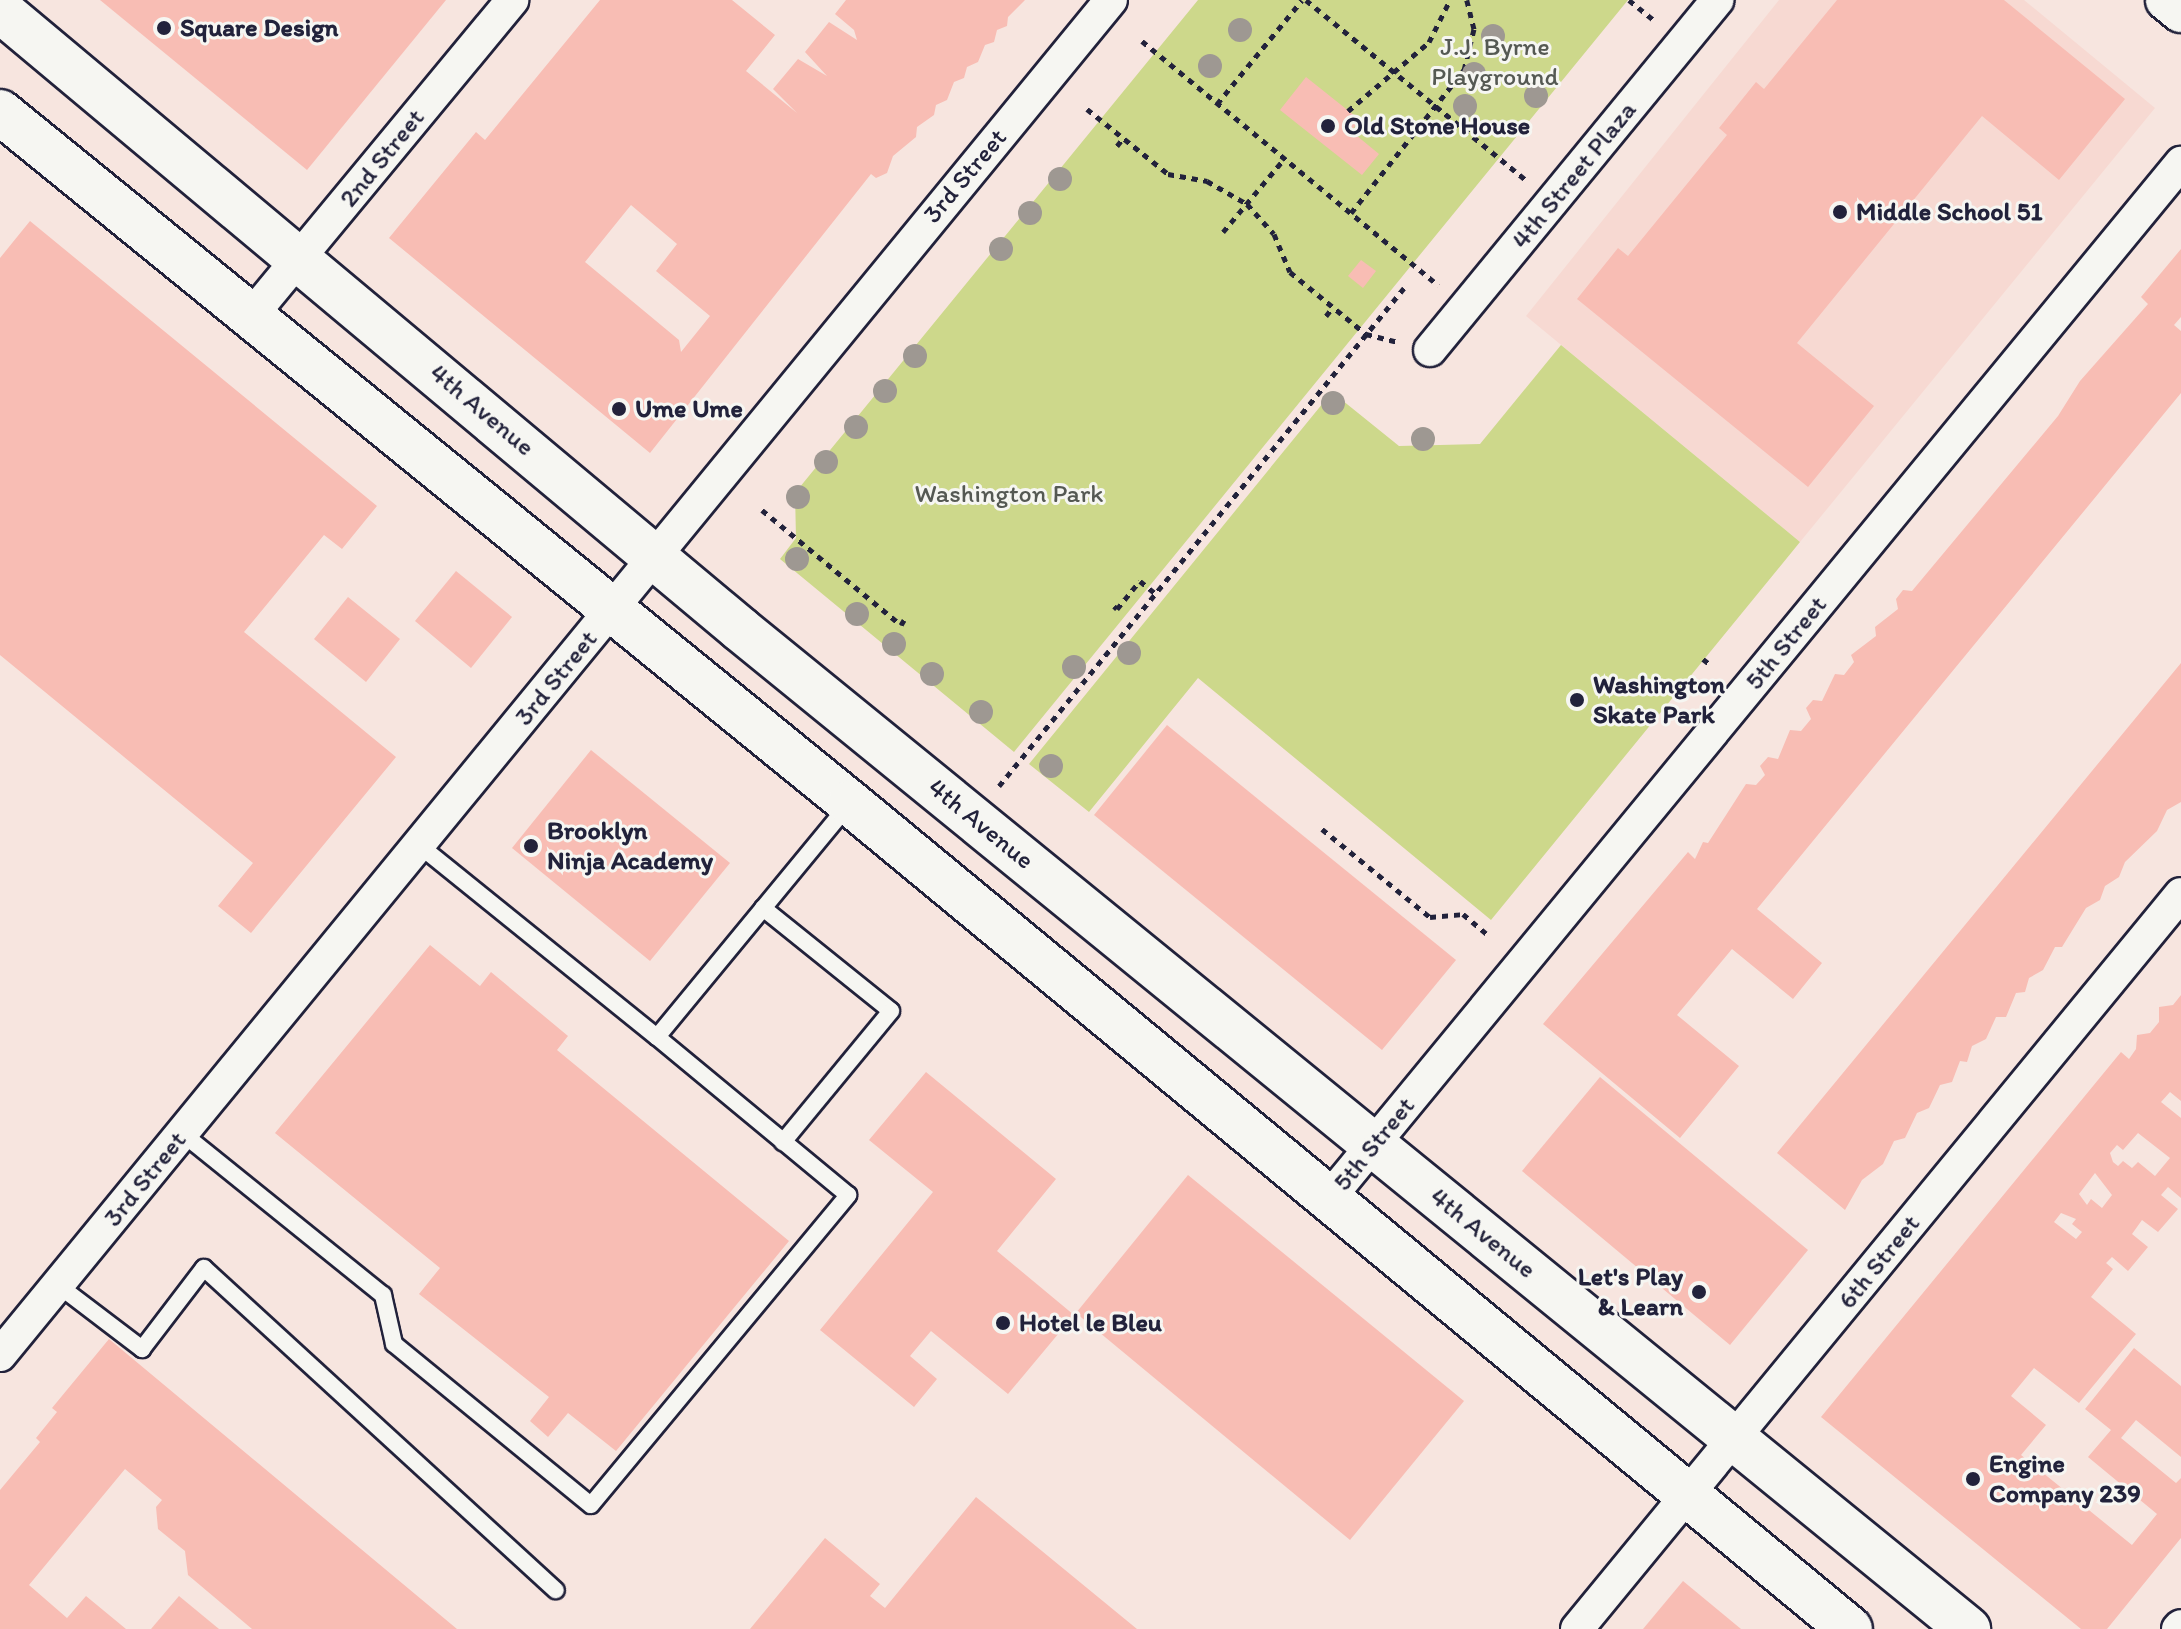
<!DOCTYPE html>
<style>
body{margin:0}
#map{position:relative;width:2181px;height:1629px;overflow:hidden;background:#f7e5df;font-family:Itim,sans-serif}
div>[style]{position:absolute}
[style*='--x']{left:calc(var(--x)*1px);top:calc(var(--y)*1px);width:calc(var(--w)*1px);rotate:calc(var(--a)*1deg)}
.built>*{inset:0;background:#f7d9d2}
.green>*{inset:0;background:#cdd88b}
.building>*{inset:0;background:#f8bdb4}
.path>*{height:5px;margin-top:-2.5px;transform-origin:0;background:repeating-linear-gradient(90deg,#22223b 0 6px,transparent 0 12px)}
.roads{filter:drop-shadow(2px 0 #22223b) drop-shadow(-2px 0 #22223b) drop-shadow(0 2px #22223b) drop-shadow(0 -2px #22223b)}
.service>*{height:16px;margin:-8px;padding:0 8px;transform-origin:8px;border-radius:8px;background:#f6f6f2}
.minor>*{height:32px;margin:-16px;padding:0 16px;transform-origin:16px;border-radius:16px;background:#f6f6f2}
.tertiary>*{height:40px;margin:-20px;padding:0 20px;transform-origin:20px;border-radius:20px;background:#f6f6f2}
.primary>*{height:44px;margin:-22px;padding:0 22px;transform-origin:22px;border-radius:22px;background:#f6f6f2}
.trees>*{width:24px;height:24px;margin:-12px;border-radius:50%;background:#9e9892}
.dots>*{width:22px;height:22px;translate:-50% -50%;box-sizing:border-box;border:4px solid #f6f6f2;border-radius:50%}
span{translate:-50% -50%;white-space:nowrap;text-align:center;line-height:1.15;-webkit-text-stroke:6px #f6f6f2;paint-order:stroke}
.poi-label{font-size:26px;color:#22223b;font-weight:700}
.left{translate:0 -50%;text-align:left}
.right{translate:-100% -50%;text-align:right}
.park-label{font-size:26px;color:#555953}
.street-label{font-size:26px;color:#22223b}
</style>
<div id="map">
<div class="built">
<div style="clip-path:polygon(1779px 0,2024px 0,2155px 108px,1800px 542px,1526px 316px)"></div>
</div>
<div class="green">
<div style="clip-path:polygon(1198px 0,1628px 0,1014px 752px,780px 559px,796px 538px,795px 493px)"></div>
<div style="clip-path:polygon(1561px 345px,1800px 542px,1491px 920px,1198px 678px,1089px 812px,1029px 764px,1332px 392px,1399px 446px,1480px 444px)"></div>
</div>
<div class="building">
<div style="clip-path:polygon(100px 0,446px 0,307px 170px)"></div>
<div style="clip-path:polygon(evenodd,600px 0,732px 0,775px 35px,746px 71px,797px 113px,773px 89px,798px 59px,827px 76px,805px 52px,829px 22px,857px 40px,854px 30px,835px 14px,846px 0,1025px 0,1008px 17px,1007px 26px,997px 30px,994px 42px,985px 45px,978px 62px,967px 67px,964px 78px,954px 82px,947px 100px,936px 105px,934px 115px,917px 127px,916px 137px,893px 156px,887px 173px,876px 178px,871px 174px,650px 453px,389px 238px,476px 132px,485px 140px,600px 0,631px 205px,677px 244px,656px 271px,710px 316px,681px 352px,679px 340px,585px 262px,631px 205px)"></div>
<div style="clip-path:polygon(1837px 0,2004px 0,2125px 99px,2059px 180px,1982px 116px,1797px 343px,1874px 406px,1808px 487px,1577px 299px,1618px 248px,1628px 256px,1727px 135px,1719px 128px,1756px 82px,1764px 89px)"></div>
<div style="clip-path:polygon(1306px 77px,1360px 120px,1351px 131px,1379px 154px,1362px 175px,1280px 110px)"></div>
<div style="clip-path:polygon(30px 221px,377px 506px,342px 549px,324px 535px,244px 632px,396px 757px,251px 933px,218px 906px,253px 863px,0 655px,0 258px)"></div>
<div style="clip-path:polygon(2181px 249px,2181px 317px,2174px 325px,2181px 331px,2181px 393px,1757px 909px,1822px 963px,1793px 999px,1732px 949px,1677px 1015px,1739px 1066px,1680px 1138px,1543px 1024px,1688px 852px,1695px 859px,1703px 842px,1708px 843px,1746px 784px,1756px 785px,1765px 775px,1760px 766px,1768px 757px,1778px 759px,1790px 730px,1801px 731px,1811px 719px,1806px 708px,1813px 700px,1822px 701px,1835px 674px,1844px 675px,1854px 662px,1851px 655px,1876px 636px,1875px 627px,1898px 609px,1896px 599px,1903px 590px,1912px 591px,2058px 416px,2080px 381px,2148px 304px,2141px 297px)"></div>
<div style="clip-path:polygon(1361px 260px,1376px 271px,1363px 288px,1348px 276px)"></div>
<div style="clip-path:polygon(456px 571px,512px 617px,471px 668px,415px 621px)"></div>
<div style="clip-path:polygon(348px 597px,400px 639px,366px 682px,314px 639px)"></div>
<div style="clip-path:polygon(2181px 663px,2181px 802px,2167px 810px,2157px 831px,2125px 862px,2119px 877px,2105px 886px,2100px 900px,2086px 908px,2062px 947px,2055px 947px,2043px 970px,2029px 978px,2025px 992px,2016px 993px,2006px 1017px,1996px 1017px,1986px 1039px,1972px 1046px,1967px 1062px,1960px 1061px,1952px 1082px,1940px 1085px,1929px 1108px,1917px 1113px,1905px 1138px,1894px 1141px,1883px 1164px,1862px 1180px,1845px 1210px,1777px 1153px)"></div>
<div style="clip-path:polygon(1167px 725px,1456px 960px,1382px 1050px,1094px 815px)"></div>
<div style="clip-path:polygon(591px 750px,730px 863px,650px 961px,512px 848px)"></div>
<div style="clip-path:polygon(430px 945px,480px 986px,491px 972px,568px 1036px,557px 1050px,789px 1241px,616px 1451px,568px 1413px,548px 1437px,530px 1421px,549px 1397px,419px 1294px,440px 1268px,275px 1133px)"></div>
<div style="clip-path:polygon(evenodd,2181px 995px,2181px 1101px,2170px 1092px,2161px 1102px,2181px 1118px,2181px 1198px,2168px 1187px,2161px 1195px,2178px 1209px,2158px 1232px,2142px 1220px,2132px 1234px,2148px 1247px,2128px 1271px,2112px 1257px,2106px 1263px,2113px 1269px,2091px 1297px,2136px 1334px,2079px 1403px,2034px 1368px,2011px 1396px,2046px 1425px,2021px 1455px,2132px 1545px,2157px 1514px,2088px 1457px,2111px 1430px,2085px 1409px,2134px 1348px,2181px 1386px,2181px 1457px,2136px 1420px,2121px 1438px,2176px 1483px,2181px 1478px,2181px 1538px,2107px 1629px,2081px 1629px,1821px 1417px,2121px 1052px,2129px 1059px,2136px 1049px,2137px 1035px,2150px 1033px,2159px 1022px,2159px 1007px,2173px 1005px,2181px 995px,2138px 1133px,2170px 1158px,2155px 1176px,2138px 1162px,2132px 1168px,2123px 1161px,2118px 1166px,2113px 1162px,2110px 1153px,2117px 1145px,2123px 1150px,2138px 1133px,2181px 995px,2095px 1173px,2112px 1195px,2102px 1208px,2091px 1199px,2087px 1205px,2079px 1194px,2095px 1173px,2181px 995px,2061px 1213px,2076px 1219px,2072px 1224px,2082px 1232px,2076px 1239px,2054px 1222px,2061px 1213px)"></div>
<div style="clip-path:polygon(926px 1072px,1056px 1179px,997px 1251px,1074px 1315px,1008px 1394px,931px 1331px,910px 1356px,937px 1379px,914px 1407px,820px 1330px,933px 1192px,869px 1140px)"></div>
<div style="clip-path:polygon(1600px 1077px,1808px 1250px,1730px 1345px,1522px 1171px)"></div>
<div style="clip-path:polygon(1188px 1175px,1464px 1401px,1350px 1540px,1076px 1313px)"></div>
<div style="clip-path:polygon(109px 1339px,457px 1629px,252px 1629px,188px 1575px,185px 1551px,158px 1529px,156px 1507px,162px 1500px,125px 1469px,29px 1585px,67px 1618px,86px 1596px,126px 1629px,0 1629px,0 1490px,40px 1442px,36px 1438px,57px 1412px,52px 1408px)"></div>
<div style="clip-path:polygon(976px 1497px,1137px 1629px,750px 1629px,825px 1538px,880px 1584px,870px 1596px,885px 1608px)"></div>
<div style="clip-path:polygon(1683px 1581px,1741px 1629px,1643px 1629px)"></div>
<div style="clip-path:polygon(179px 1596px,219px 1629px,151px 1629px)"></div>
</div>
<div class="path">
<div style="--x:1306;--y:0;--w:283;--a:39.3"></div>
<div style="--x:1629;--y:0;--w:35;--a:39"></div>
<div style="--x:1142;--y:41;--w:384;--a:39.5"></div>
<div style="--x:1217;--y:104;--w:134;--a:-50.7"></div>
<div style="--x:1087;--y:109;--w:104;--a:38.7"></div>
<div style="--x:1168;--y:174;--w:40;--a:10"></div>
<div style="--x:1207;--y:181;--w:46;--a:29.9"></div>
<div style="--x:1247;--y:204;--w:40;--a:48"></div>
<div style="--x:1274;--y:234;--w:41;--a:67.2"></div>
<div style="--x:1290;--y:272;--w:98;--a:39.2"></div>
<div style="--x:1366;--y:334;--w:33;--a:14"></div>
<div style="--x:1348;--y:111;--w:106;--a:-40.4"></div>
<div style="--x:1429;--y:42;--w:47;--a:-63.4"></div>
<div style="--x:1117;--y:146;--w:11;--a:-52"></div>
<div style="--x:1351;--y:213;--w:182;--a:-51.7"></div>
<div style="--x:1464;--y:70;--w:42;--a:-76.3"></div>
<div style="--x:1474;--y:29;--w:30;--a:-104"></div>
<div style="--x:1223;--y:232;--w:95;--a:-50.1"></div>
<div style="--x:1326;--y:316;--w:11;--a:-52"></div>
<div style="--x:762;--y:510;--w:180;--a:39.6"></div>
<div style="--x:901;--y:625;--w:6;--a:-59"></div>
<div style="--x:1114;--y:606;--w:4;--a:45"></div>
<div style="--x:1117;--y:609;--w:36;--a:-51"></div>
<div style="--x:1140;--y:581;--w:19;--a:39"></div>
<div style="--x:1703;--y:659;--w:11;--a:38"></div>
<div style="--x:999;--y:786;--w:642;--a:-50.88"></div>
<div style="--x:1322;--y:829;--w:139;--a:39.2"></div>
<div style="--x:1430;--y:917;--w:33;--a:-5"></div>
<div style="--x:1463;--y:914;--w:34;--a:40"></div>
</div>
<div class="roads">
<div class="service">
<div style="--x:419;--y:845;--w:306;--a:38.9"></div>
<div style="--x:657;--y:1037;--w:301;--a:-50.5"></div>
<div style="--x:763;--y:908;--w:164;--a:38.8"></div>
<div style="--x:891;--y:1011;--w:170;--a:129.5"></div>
<div style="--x:182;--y:1133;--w:258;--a:38.9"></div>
<div style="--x:383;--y:1295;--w:50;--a:77.3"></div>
<div style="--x:394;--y:1344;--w:254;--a:39.3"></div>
<div style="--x:591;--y:1505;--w:403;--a:-50.3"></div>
<div style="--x:848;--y:1195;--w:248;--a:-140.4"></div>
<div style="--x:58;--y:1285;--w:106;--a:37.3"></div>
<div style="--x:142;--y:1349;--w:102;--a:-52.6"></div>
<div style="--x:204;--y:1268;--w:477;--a:42.5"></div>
</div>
<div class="minor">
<div style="--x:251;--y:316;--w:410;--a:-50.4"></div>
<div style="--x:1430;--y:350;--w:453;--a:-50.6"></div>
<div style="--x:1329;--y:1198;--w:1341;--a:-50.54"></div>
<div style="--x:0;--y:1355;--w:1752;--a:-50.65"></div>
<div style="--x:1577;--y:1629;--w:951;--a:-50.59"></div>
<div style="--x:2178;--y:1629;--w:4;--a:-45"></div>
</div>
<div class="tertiary">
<div style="--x:2166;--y:0;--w:19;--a:39"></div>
</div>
<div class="primary">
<div style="--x:0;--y:10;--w:965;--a:39.91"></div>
<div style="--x:740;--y:629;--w:1584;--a:39.16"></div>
<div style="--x:0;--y:112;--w:1095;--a:39.11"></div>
<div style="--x:850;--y:803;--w:1297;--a:39.56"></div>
</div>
</div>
<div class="trees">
<div style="left:1240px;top:30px"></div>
<div style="left:1493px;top:36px"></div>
<div style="left:1210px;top:66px"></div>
<div style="left:1474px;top:74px"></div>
<div style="left:1536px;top:96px"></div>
<div style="left:1465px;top:106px"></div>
<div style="left:1060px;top:179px"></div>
<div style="left:1030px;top:213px"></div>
<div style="left:1001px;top:249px"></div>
<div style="left:915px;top:356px"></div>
<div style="left:885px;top:391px"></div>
<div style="left:1333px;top:403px"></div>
<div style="left:856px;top:427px"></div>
<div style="left:1423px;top:439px"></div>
<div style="left:826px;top:462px"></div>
<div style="left:798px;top:497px"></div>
<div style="left:797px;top:559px"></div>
<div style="left:857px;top:614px"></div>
<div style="left:894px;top:644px"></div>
<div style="left:1129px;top:653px"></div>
<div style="left:1074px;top:667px"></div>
<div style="left:932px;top:674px"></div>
<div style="left:981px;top:712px"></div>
<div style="left:1051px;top:766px"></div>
</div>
<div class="dots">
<div style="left:164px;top:28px;background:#22223b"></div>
<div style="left:1328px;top:126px;background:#22223b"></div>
<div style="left:1840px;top:212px;background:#22223b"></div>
<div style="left:619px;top:409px;background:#22223b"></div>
<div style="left:1577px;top:700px;background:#22223b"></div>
<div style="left:531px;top:846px;background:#22223b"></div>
<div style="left:1699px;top:1292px;background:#22223b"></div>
<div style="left:1003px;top:1323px;background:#22223b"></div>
<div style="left:1973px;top:1479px;background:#22223b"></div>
</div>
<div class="poi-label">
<span class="left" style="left:180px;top:28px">Square Design</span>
<span class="left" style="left:1344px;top:126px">Old Stone House</span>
<span class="left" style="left:1856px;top:212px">Middle School 51</span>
<span class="left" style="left:635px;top:409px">Ume Ume</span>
<span class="left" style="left:1593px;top:700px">Washington<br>Skate Park</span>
<span class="left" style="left:547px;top:846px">Brooklyn<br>Ninja Academy</span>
<span class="right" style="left:1683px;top:1292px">Let's Play<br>&amp; Learn</span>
<span class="left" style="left:1019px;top:1323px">Hotel le Bleu</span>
<span class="left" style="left:1989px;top:1479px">Engine<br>Company 239</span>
</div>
<div class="park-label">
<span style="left:1495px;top:62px">J.J. Byrne<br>Playground</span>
<span style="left:1009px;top:494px">Washington Park</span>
</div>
<div class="street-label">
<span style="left:382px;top:158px;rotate:-51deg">2nd Street</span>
<span style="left:1574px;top:175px;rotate:-51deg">4th Street Plaza</span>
<span style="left:965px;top:176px;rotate:-50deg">3rd Street</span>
<span style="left:482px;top:410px;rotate:40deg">4th Avenue</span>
<span style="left:1786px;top:643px;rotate:-51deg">5th Street</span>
<span style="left:556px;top:678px;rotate:-51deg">3rd Street</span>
<span style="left:981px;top:824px;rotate:39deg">4th Avenue</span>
<span style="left:1374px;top:1144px;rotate:-51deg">5th Street</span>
<span style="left:145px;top:1179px;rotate:-51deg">3rd Street</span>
<span style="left:1483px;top:1233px;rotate:39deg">4th Avenue</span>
<span style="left:1879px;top:1262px;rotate:-51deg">6th Street</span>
</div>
</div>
